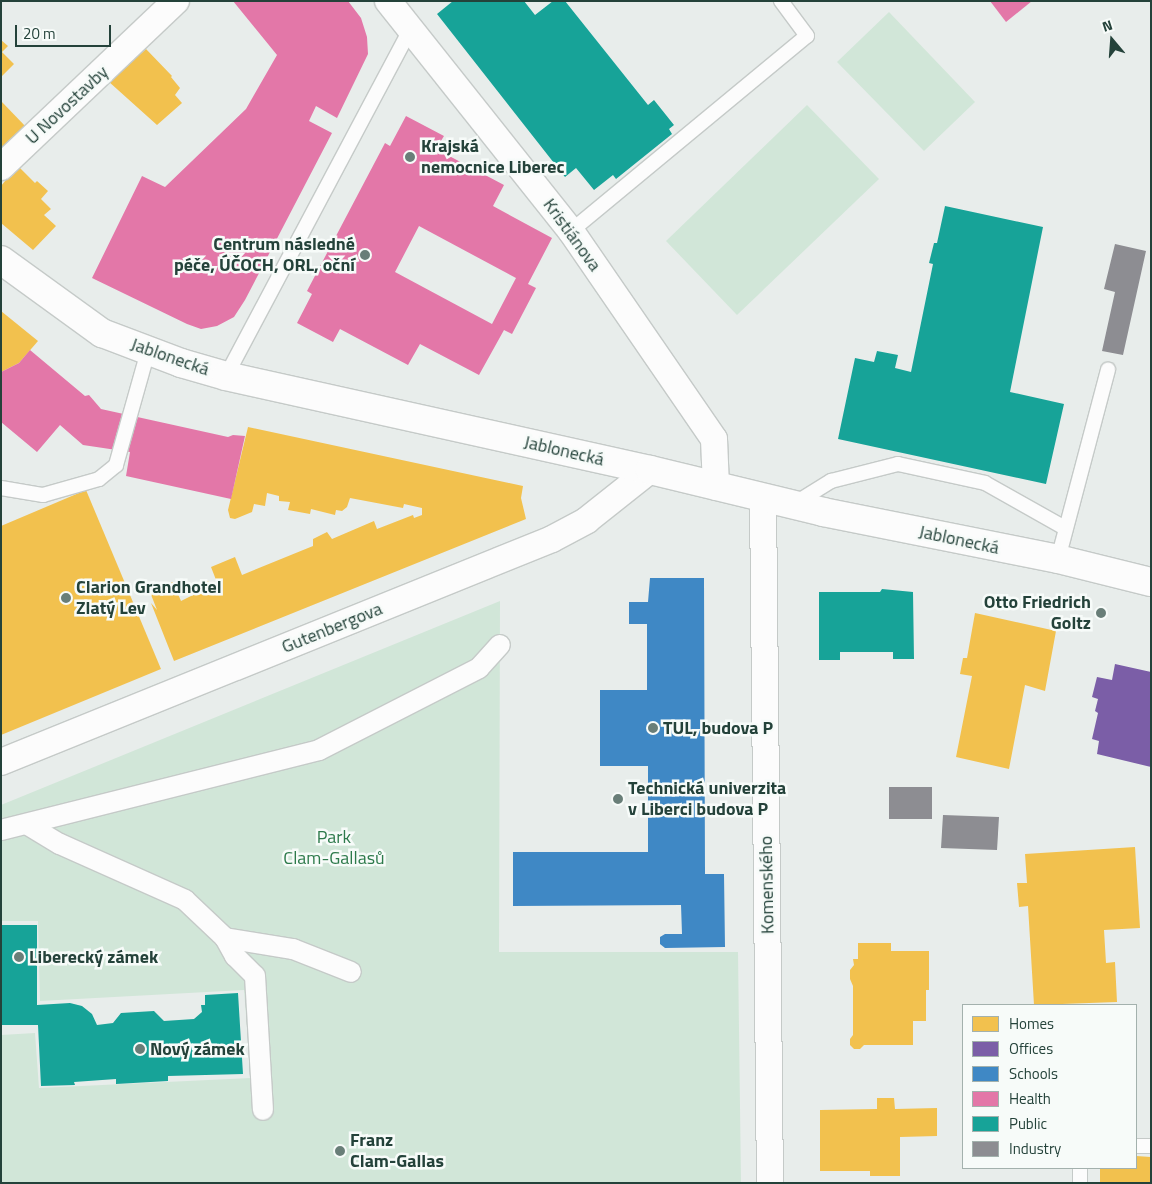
<!DOCTYPE html>
<meta charset="utf-8">
<style>
body{margin:0}
#map{position:relative;width:1152px;height:1184px;overflow:hidden;background:#e8edeb;font-family:"Titillium Web",sans-serif}
div>[style]{position:absolute}
[style*='--x']{left:calc(var(--x)*1px);top:calc(var(--y)*1px);width:calc(var(--w)*1px);rotate:calc(var(--a)*1deg)}
.green>*{inset:0;background:#d1e6d8}
.homes>*{inset:0;background:#f2c14e}
.offices>*{inset:0;background:#7b5ea7}
.schools>*{inset:0;background:#3f88c5}
.health>*{inset:0;background:#e377a8}
.public>*{inset:0;background:#17a398}
.industry>*{inset:0;background:#8d8d92}
.roads{filter:drop-shadow(1px 0 #c5cac8) drop-shadow(-1px 0 #c5cac8) drop-shadow(0 1px #c5cac8) drop-shadow(0 -1px #c5cac8)}
.service>*{height:14px;margin:-7px;padding:0 7px;transform-origin:7px;border-radius:7px;background:#fcfcfc}
.pedestrian>*{height:20px;margin:-10px;padding:0 10px;transform-origin:10px;border-radius:10px;background:#fcfcfc}
.minor>*{height:26px;margin:-13px;padding:0 13px;transform-origin:13px;border-radius:13px;background:#fcfcfc}
.secondary>*{height:28px;margin:-14px;padding:0 14px;transform-origin:14px;border-radius:14px;background:#fcfcfc}
.dots>*{width:14px;height:14px;translate:-50% -50%;box-sizing:border-box;border:2px solid #f7fbf9;border-radius:50%}
span{translate:-50% -50%;white-space:nowrap;text-align:center;line-height:1.15;-webkit-text-stroke:5px #f7fbf9;paint-order:stroke}
.street-label{font-size:18px;color:#24423a}
.poi-label{font-size:18px;color:#24423a;font-weight:700}
.left{translate:0 -50%;text-align:left}
.right{translate:-100% -50%;text-align:right}
.park-label{font-size:18px;color:#2d7a4b}
.frame{position:absolute;inset:0;border:2px solid #24423a;pointer-events:none}
.legend{position:absolute;left:962px;top:1004px;width:175px;height:165px;box-sizing:border-box;background:#f7fbf9;border:1px solid #a3b1ad;margin:0;padding:6px 9px;list-style:none;font-size:15px;color:#24423a}
.legend li{display:flex;align-items:center;gap:10px;height:25px}
.legend b{width:25px;border:1px solid #a3b1ad}
.north{position:absolute;left:1087px;top:15px;width:50px;height:50px;-webkit-text-stroke:4px #f7fbf9;paint-order:stroke;rotate:342deg;font-size:14px;font-weight:700;line-height:20px;text-align:center;color:#24423a}
.north::after{content:'';display:block;margin:auto;width:18px;height:22px;background:#24423a;clip-path:polygon(50% 0,100% 100%,50% 72%,0 100%)}
.scale{position:absolute;left:15px;top:25px;width:96px;height:22px;box-sizing:border-box;border:2px solid #24423a;border-top:0;padding-left:6px;font-size:15px;line-height:18px;white-space:nowrap;color:#24423a;-webkit-text-stroke:4px #f7fbf9;paint-order:stroke}
</style>
<div id="map">
<div class="green">
<div style="clip-path:polygon(889px 12px,975px 102px,924px 151px,837px 62px)"></div>
<div style="clip-path:polygon(807px 105px,879px 179px,737px 315px,666px 241px)"></div>
<div style="clip-path:polygon(500px 601px,499px 952px,738px 952px,741px 1183px,1px 1183px,1px 1035px,35px 1033px,39px 1088px,251px 1078px,244px 990px,40px 1001px,38px 921px,1px 921px,1px 805px)"></div>
</div>
<div class="homes">
<div style="clip-path:polygon(1px 40px,8px 46px,2px 52px,14px 64px,1px 77px)"></div>
<div style="clip-path:polygon(146px 49px,172px 76px,171px 77px,180px 88px,175px 95px,182px 103px,157px 125px,108px 81px,135px 56px,137px 57px)"></div>
<div style="clip-path:polygon(1px 101px,27px 128px,1px 152px)"></div>
<div style="clip-path:polygon(20px 168px,35px 183px,37px 181px,48px 191px,41px 199px,51px 209px,44px 215px,56px 226px,33px 250px,1px 223px,1px 186px,10px 175px,11px 177px)"></div>
<div style="clip-path:polygon(1px 311px,38px 341px,19px 363px,1px 372px)"></div>
<div style="clip-path:polygon(248px 427px,523px 486px,521px 498px,526px 519px,174px 661px,151px 603px,157px 610px,150px 592px,173px 582px,181px 601px,195px 594px,194px 587px,208px 581px,213px 587px,218px 585px,211px 567px,235px 557px,242px 575px,313px 546px,313px 539px,327px 532px,332px 539px,374px 521px,377px 529px,413px 515px,414px 518px,422px 515px,422px 508px,404px 504px,403px 508px,350px 498px,347px 507px,342px 511px,336px 510px,335px 515px,311px 509px,310px 514px,288px 510px,290px 502px,279px 501px,279px 496px,267px 493px,265px 506px,254px 504px,252px 512px,235px 519px,230px 518px,228px 510px)"></div>
<div style="clip-path:polygon(86px 490px,161px 669px,1px 735px,1px 526px)"></div>
<div style="clip-path:polygon(975px 613px,1056px 631px,1045px 691px,1025px 685px,1009px 769px,956px 757px,972px 676px,960px 674px,963px 658px,967px 658px)"></div>
<div style="clip-path:polygon(1135px 847px,1140px 928px,1104px 930px,1106px 963px,1115px 962px,1117px 1002px,1034px 1005px,1028px 906px,1019px 907px,1017px 883px,1027px 883px,1025px 854px)"></div>
<div style="clip-path:polygon(858px 943px,891px 943px,891px 951px,929px 951px,929px 990px,926px 990px,926px 1021px,913px 1021px,913px 1045px,864px 1045px,860px 1049px,854px 1049px,850px 1045px,850px 1039px,853px 1035px,853px 986px,850px 979px,850px 970px,854px 965px,853px 959px,858px 959px)"></div>
<div style="clip-path:polygon(877px 1098px,894px 1098px,895px 1109px,937px 1108px,937px 1136px,900px 1137px,900px 1176px,870px 1176px,870px 1171px,820px 1171px,820px 1110px,877px 1109px)"></div>
<div style="clip-path:polygon(1136px 1156px,1151px 1157px,1151px 1183px,1100px 1183px,1100px 1168px,1136px 1168px)"></div>
</div>
<div class="offices">
<div style="clip-path:polygon(1115px 664px,1151px 672px,1151px 767px,1097px 754px,1099px 741px,1092px 739px,1098px 713px,1095px 711px,1098px 699px,1092px 697px,1097px 677px,1112px 680px)"></div>
</div>
<div class="schools">
<div style="clip-path:polygon(650px 578px,704px 578px,705px 874px,724px 874px,725px 947px,665px 948px,660px 944px,660px 937px,665px 934px,682px 934px,681px 905px,513px 906px,513px 852px,648px 852px,648px 766px,600px 766px,600px 690px,647px 690px,647px 624px,629px 624px,629px 602px,648px 602px)"></div>
</div>
<div class="health">
<div style="clip-path:polygon(233px 1px,348px 1px,361px 18px,367px 37px,368px 54px,337px 118px,316px 106px,309px 121px,332px 133px,245px 300px,234px 317px,217px 326px,201px 329px,187px 324px,92px 278px,142px 176px,165px 187px,246px 109px,277px 55px)"></div>
<div style="clip-path:polygon(990px 1px,1032px 1px,1006px 22px)"></div>
<div style="clip-path:polygon(evenodd,406px 116px,444px 136px,436px 149px,504px 185px,493px 206px,552px 238px,528px 284px,536px 288px,512px 334px,504px 330px,479px 375px,420px 344px,408px 365px,340px 329px,333px 342px,297px 323px,312px 294px,307px 291px,385px 143px,390px 146px,406px 116px,419px 226px,516px 278px,492px 324px,395px 272px,419px 226px)"></div>
<div style="clip-path:polygon(30px 350px,85px 396px,89px 395px,101px 409px,228px 437px,233px 435px,245px 436px,231px 499px,126px 476px,130px 452px,83px 445px,60px 425px,37px 452px,1px 422px,1px 372px,19px 363px)"></div>
</div>
<div class="public">
<div style="clip-path:polygon(453px 1px,524px 1px,535px 15px,553px 1px,565px 1px,648px 105px,654px 100px,674px 125px,669px 129px,672px 134px,616px 179px,613px 175px,594px 190px,576px 168px,565px 177px,437px 14px)"></div>
<div style="clip-path:polygon(945px 206px,1043px 227px,1010px 392px,1064px 404px,1046px 484px,838px 439px,855px 358px,874px 362px,877px 351px,898px 355px,895px 368px,911px 372px,933px 264px,929px 263px,934px 243px,937px 243px)"></div>
<div style="clip-path:polygon(882px 589px,913px 592px,914px 659px,893px 659px,893px 652px,840px 652px,840px 660px,819px 660px,819px 592px,880px 592px)"></div>
<div style="clip-path:polygon(1px 925px,37px 925px,37px 1005px,70px 1003px,82px 1006px,92px 1014px,97px 1025px,113px 1023px,121px 1013px,154px 1011px,164px 1021px,194px 1019px,202px 1012px,201px 1005px,205px 1005px,205px 995px,238px 993px,243px 1074px,168px 1076px,168px 1081px,116px 1084px,116px 1079px,74px 1082px,75px 1085px,41px 1086px,38px 1025px,2px 1025px)"></div>
</div>
<div class="industry">
<div style="clip-path:polygon(1115px 244px,1146px 251px,1123px 355px,1102px 351px,1115px 292px,1104px 289px)"></div>
<div style="clip-path:polygon(889px 787px,932px 787px,932px 819px,889px 819px)"></div>
<div style="clip-path:polygon(943px 815px,999px 817px,997px 850px,941px 848px)"></div>
</div>
<div class="roads">
<div class="service">
<div style="--x:571;--y:231;--w:306;--a:-39.6"></div>
<div style="--x:807;--y:36;--w:44;--a:-126.6"></div>
<div style="--x:226;--y:376;--w:392;--a:-62"></div>
<div style="--x:1;--y:488;--w:43;--a:9.5"></div>
<div style="--x:43;--y:495;--w:58;--a:-15.9"></div>
<div style="--x:99;--y:479;--w:22;--a:-39"></div>
<div style="--x:116;--y:465;--w:118;--a:-74.3"></div>
<div style="--x:794;--y:504;--w:44;--a:-31.9"></div>
<div style="--x:831;--y:481;--w:69;--a:-14.2"></div>
<div style="--x:898;--y:464;--w:89;--a:12.3"></div>
<div style="--x:985;--y:483;--w:92;--a:29.4"></div>
<div style="--x:1058;--y:559;--w:196;--a:-75.2"></div>
<div style="--x:1136;--y:1146;--w:15;--a:0"></div>
<div style="--x:1080;--y:1168;--w:15;--a:90"></div>
</div>
<div class="pedestrian">
<div style="--x:28;--y:825;--w:37;--a:31"></div>
<div style="--x:60;--y:844;--w:137;--a:24.1"></div>
<div style="--x:185;--y:900;--w:55;--a:43.5"></div>
<div style="--x:225;--y:938;--w:69;--a:9.2"></div>
<div style="--x:293;--y:949;--w:62;--a:21.6"></div>
<div style="--x:1;--y:830;--w:328;--a:-14.1"></div>
<div style="--x:319;--y:750;--w:180;--a:-27.1"></div>
<div style="--x:479;--y:668;--w:31;--a:-48"></div>
<div style="--x:225;--y:938;--w:21;--a:61"></div>
<div style="--x:235;--y:956;--w:28;--a:45"></div>
<div style="--x:255;--y:976;--w:134;--a:86.6"></div>
</div>
<div class="minor">
<div style="--x:388;--y:1;--w:294;--a:51.5"></div>
<div style="--x:571;--y:231;--w:252;--a:55.5"></div>
<div style="--x:714;--y:439;--w:48;--a:87.6"></div>
<div style="--x:1;--y:167;--w:241;--a:-43.5"></div>
<div style="--x:763;--y:497;--w:686;--a:89.42"></div>
<div style="--x:1;--y:762;--w:594;--a:-22.03"></div>
<div style="--x:552;--y:539;--w:40;--a:-28"></div>
<div style="--x:587;--y:520;--w:80;--a:-38.4"></div>
</div>
<div class="secondary">
<div style="--x:1;--y:260;--w:125;--a:35.9"></div>
<div style="--x:102;--y:333;--w:85;--a:20.8"></div>
<div style="--x:181;--y:363;--w:47;--a:16.1"></div>
<div style="--x:226;--y:376;--w:434;--a:12.5"></div>
<div style="--x:650;--y:470;--w:178;--a:13.6"></div>
<div style="--x:823;--y:512;--w:240;--a:11.3"></div>
<div style="--x:1058;--y:559;--w:96;--a:13.9"></div>
</div>
</div>
<div class="dots">
<div style="left:410px;top:157px;background:#697e78"></div>
<div style="left:365px;top:255px;background:#697e78"></div>
<div style="left:66px;top:598px;background:#697e78"></div>
<div style="left:1101px;top:613px;background:#697e78"></div>
<div style="left:653px;top:728px;background:#697e78"></div>
<div style="left:618px;top:799px;background:#697e78"></div>
<div style="left:19px;top:957px;background:#697e78"></div>
<div style="left:140px;top:1049px;background:#697e78"></div>
<div style="left:340px;top:1151px;background:#697e78"></div>
</div>
<div class="street-label">
<span style="left:67px;top:105px;rotate:-43deg">U Novostavby</span>
<span style="left:572px;top:235px;rotate:54deg">Kristiánova</span>
<span style="left:170px;top:357px;rotate:19deg">Jablonecká</span>
<span style="left:564px;top:451px;rotate:13deg">Jablonecká</span>
<span style="left:959px;top:540px;rotate:12deg">Jablonecká</span>
<span style="left:332px;top:628px;rotate:-22deg">Gutenbergova</span>
<span style="left:767px;top:885px;rotate:-91deg">Komenského</span>
</div>
<div class="poi-label">
<span class="left" style="left:421px;top:157px">Krajská<br>nemocnice Liberec</span>
<span class="right" style="left:355px;top:255px">Centrum následné<br>péče, ÚČOCH, ORL, oční</span>
<span class="left" style="left:76px;top:598px">Clarion Grandhotel<br>Zlatý Lev</span>
<span class="right" style="left:1091px;top:613px">Otto Friedrich<br>Goltz</span>
<span class="left" style="left:663px;top:728px">TUL, budova P</span>
<span class="left" style="left:628px;top:799px">Technická univerzita<br>v Liberci budova P</span>
<span class="left" style="left:29px;top:957px">Liberecký zámek</span>
<span class="left" style="left:150px;top:1049px">Nový zámek</span>
<span class="left" style="left:350px;top:1151px">Franz<br>Clam-Gallas</span>
</div>
<div class="park-label">
<span style="left:334px;top:848px">Park<br>Clam-Gallasů</span>
</div>
<div class="frame"></div>
<ul class="legend">
<li><b style="height:14px;background:#f2c14e"></b>Homes</li>
<li><b style="height:14px;background:#7b5ea7"></b>Offices</li>
<li><b style="height:14px;background:#3f88c5"></b>Schools</li>
<li><b style="height:14px;background:#e377a8"></b>Health</li>
<li><b style="height:14px;background:#17a398"></b>Public</li>
<li><b style="height:14px;background:#8d8d92"></b>Industry</li>
</ul>
<div class="north">N</div>
<div class="scale">20 m</div>
</div>
